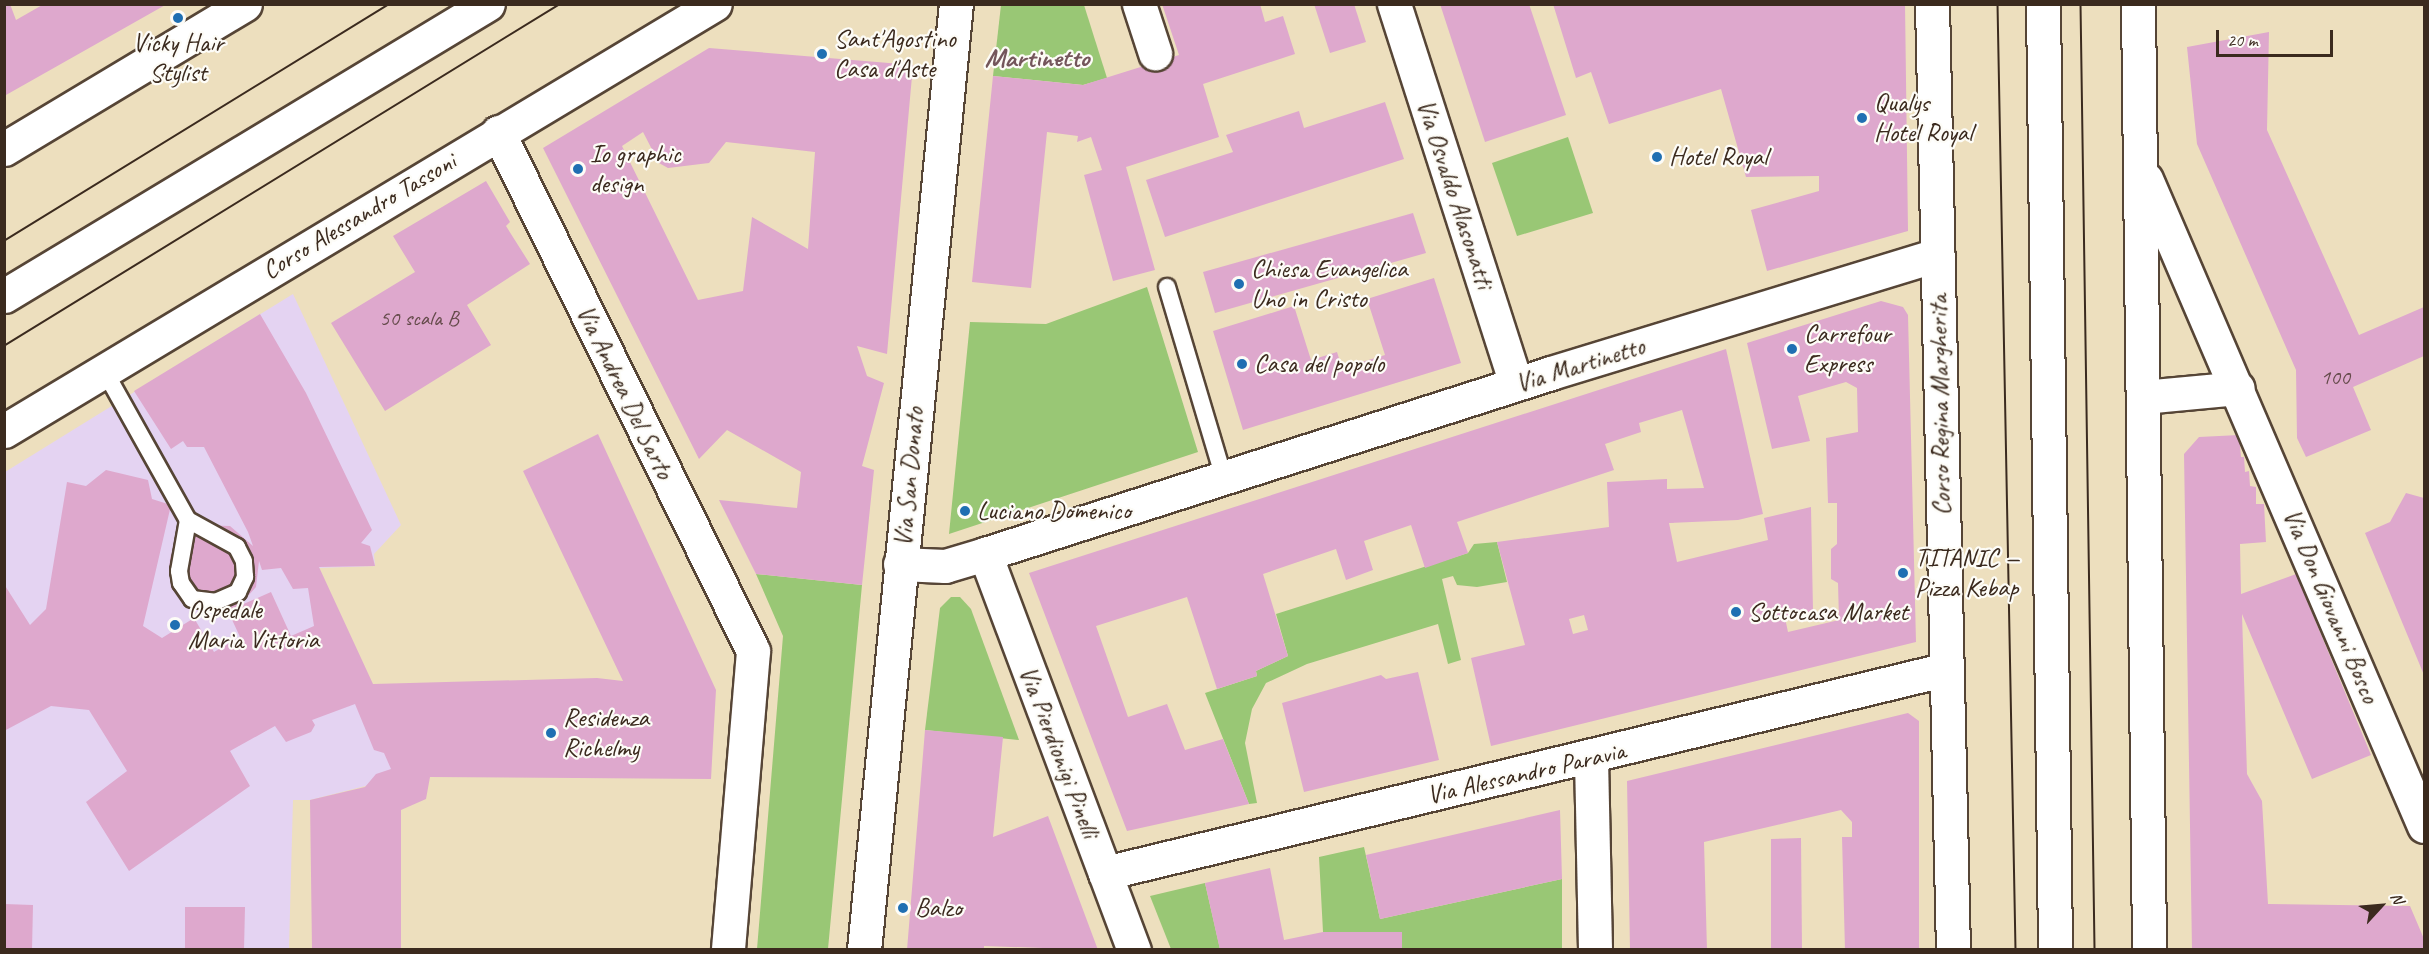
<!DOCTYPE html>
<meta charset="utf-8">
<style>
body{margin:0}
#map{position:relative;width:2429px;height:954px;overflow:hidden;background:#eddfbe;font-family:Caveat,sans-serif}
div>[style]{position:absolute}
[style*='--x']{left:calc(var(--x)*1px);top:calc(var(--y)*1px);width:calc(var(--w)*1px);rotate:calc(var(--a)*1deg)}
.built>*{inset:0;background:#e4d3f2}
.green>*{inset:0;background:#99c775}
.building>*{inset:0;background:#dea8cd}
.roads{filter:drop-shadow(2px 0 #564536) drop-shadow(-2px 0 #564536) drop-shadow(0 2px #564536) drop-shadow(0 -2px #564536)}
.lane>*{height:16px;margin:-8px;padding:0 8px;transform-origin:8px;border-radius:8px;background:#fff}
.street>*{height:33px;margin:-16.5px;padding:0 16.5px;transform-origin:16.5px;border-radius:16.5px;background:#fff}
.secondary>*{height:33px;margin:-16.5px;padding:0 16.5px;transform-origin:16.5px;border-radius:16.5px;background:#fff}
.primary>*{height:33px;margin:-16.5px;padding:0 16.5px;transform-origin:16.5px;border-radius:16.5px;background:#fff}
.tram>*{height:1.5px;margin:-0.75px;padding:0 0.75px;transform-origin:0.75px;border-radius:0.75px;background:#3b2a1e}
.dots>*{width:16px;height:16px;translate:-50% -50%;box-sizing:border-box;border:3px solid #fdfcf7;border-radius:50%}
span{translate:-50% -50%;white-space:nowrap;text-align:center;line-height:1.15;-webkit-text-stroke:4.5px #fdfcf7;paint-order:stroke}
.number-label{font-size:22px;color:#644a4a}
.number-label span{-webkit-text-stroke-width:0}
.poi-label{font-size:26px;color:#3b2a1e}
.left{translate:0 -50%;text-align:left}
.street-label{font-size:26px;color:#3b2a1e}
.neighbourhood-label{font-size:27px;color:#74565b;font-weight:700}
.frame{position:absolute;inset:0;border:6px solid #3b2a1e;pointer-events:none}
.north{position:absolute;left:2351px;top:876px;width:60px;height:60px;-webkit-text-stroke:4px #fdfcf7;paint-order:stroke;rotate:64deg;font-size:16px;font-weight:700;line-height:24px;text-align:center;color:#3b2a1e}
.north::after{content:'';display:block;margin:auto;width:21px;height:27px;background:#3b2a1e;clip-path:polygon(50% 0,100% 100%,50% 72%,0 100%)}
.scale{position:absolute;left:2216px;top:30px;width:117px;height:27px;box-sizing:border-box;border:3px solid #3b2a1e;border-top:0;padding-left:8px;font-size:18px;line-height:21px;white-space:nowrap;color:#3b2a1e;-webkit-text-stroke:4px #fdfcf7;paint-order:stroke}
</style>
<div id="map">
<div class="built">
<div style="clip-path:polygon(293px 294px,401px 525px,374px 554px,375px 566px,319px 568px,401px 777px,310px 800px,293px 800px,289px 949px,5px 950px,5px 472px)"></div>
</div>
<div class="green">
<div style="clip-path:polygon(1001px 5px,1084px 5px,1107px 78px,1083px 85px,993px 76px)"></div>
<div style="clip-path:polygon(1568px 137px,1593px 213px,1517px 236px,1492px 163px)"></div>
<div style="clip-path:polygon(1147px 287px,1198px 452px,949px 534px,970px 322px,1046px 324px)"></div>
<div style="clip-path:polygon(1497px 542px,1507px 582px,1477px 587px,1457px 585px,1453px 576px,1442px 579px,1461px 660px,1448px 664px,1438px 624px,1307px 664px,1266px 683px,1252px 709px,1245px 743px,1257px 803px,1249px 804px,1205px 693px,1257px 676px,1256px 671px,1288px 656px,1276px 614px,1468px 553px,1474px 544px)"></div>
<div style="clip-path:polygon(756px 574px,862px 585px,828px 949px,757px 949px,783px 636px)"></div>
<div style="clip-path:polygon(951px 597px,960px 597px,971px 609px,1019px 740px,925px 730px,940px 608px)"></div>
<div style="clip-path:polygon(1364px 847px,1380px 919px,1562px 879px,1562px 949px,1402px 949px,1402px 932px,1323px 932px,1319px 857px)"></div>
<div style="clip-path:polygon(1205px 883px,1220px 949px,1171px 949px,1150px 896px)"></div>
</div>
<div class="building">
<div style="clip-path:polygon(4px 4px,10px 4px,16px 20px,44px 4px,167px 4px,6px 95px)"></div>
<div style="clip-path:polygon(1162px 4px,1260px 4px,1265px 22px,1283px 16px,1295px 54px,1203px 84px,1219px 137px,1126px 167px,1155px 270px,1113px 281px,1084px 175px,1102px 170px,1091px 137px,1077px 142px,1078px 136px,1047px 132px,1031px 288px,972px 282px,993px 76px,1083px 85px,1179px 55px)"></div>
<div style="clip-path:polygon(1314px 4px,1354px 4px,1366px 42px,1330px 53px)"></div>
<div style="clip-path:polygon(1440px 4px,1529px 4px,1566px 115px,1485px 142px)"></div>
<div style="clip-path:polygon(1553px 4px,1905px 4px,1908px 231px,1767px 271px,1751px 210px,1819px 191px,1819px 176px,1746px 177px,1721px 89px,1609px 124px,1591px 72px,1576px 78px)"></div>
<div style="clip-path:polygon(2269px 32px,2267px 130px,2359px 335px,2424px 307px,2424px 356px,2353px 387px,2371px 430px,2306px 457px,2297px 438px,2296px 370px,2197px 144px,2187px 47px)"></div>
<div style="clip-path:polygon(evenodd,709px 48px,913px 65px,887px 354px,857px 346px,867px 376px,884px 383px,862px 466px,874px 470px,862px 585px,756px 574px,719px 500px,797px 508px,801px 472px,727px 430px,699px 459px,543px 148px,709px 48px,643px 132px,659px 163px,668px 168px,709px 163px,726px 142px,815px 152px,808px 249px,752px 217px,743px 291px,698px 300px,622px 146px,643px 132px)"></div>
<div style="clip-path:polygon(1385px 102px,1404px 159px,1165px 237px,1146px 180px,1233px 152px,1226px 135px,1299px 111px,1304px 128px)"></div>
<div style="clip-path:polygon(486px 181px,510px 222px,506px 226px,530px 264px,467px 305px,491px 345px,385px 411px,331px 323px,415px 272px,393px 236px)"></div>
<div style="clip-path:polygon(1413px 213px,1426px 253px,1215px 313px,1203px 272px)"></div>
<div style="clip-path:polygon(1434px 278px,1461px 363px,1243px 430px,1213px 331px,1294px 306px,1311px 360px,1337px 352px,1342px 368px,1385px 355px,1367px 299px)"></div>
<div style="clip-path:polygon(evenodd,1881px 301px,1903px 307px,1908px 315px,1916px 642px,1491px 746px,1471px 658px,1525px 645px,1497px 542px,1609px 527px,1607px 482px,1667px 479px,1667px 489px,1704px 488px,1682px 410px,1639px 423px,1641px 432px,1605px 444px,1614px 470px,1457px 522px,1468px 553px,1425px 568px,1411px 525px,1364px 541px,1373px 570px,1346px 580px,1336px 549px,1263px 574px,1288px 656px,1256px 671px,1257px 676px,1217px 689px,1187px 597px,1096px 626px,1128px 717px,1167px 704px,1185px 750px,1223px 739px,1249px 804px,1127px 831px,1029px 573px,1726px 349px,1763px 514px,1738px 520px,1669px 523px,1677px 562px,1768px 540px,1764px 518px,1811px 507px,1813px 611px,1785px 618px,1788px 632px,1839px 620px,1838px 583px,1831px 579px,1831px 549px,1837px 544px,1837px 503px,1828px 503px,1826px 438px,1858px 432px,1857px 388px,1846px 382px,1798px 396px,1810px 441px,1772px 449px,1747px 343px,1881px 301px,1584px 615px,1588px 630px,1573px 634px,1569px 619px,1584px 615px)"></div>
<div style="clip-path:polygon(evenodd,260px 314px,306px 393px,372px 530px,361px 543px,370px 546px,375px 566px,319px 567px,373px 684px,597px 678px,623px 681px,523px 471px,598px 434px,716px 690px,711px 779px,430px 777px,426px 799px,401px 810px,401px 950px,312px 950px,310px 800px,365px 787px,376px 774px,391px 769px,384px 753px,374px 750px,355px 704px,312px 720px,315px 725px,311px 732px,286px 742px,275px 726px,230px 751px,250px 786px,129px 871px,86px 802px,127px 771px,89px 710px,51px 706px,4px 731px,4px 584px,30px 625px,46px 609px,67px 482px,86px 486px,106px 470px,148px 480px,152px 499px,171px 505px,143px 626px,162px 638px,194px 618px,214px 652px,240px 637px,228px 611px,197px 610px,184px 602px,169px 574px,170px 558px,175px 544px,200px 525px,230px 526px,253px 546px,248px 532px,204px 447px,187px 447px,183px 441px,171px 449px,134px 391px,260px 314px,259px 561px,262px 570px,281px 568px,293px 589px,308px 588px,314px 626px,291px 636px,271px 592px,239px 606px,256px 587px,259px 561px)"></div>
<div style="clip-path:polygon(2239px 435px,2241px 457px,2244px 457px,2245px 472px,2249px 471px,2250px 486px,2256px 487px,2256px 504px,2264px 504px,2266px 542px,2240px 544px,2241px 594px,2296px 574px,2371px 755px,2312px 779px,2242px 614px,2247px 774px,2262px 801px,2268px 904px,2410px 906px,2424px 939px,2424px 950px,2192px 950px,2184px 454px,2199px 437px)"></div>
<div style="clip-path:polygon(2406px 493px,2424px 498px,2424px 675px,2365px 533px,2390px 522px)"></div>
<div style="clip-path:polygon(1418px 672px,1439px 760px,1304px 792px,1282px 703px,1381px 675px,1386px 679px)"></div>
<div style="clip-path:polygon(1908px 713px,1919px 721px,1919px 950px,1845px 950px,1842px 837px,1852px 837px,1852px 822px,1841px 810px,1704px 842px,1707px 950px,1630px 950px,1627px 781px)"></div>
<div style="clip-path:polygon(925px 730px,1003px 737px,993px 837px,1048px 816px,1098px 950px,984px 946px,984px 950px,907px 950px)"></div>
<div style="clip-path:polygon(1560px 810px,1562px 879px,1380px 919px,1366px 855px)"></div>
<div style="clip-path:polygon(1801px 838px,1802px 950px,1771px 950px,1771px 839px)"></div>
<div style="clip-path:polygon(1270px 868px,1284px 940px,1323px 932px,1402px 932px,1402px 950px,1220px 950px,1205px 883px)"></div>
<div style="clip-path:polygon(4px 904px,33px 905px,32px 950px,4px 950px)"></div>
<div style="clip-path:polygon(185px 907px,245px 907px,244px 950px,185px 950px)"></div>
</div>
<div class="roads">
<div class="lane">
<div style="--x:1167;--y:287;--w:199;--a:73.4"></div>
<div style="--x:104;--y:370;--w:172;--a:60.8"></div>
<div style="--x:188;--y:520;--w:52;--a:100"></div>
<div style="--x:179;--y:571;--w:12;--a:81"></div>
<div style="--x:181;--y:583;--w:19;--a:55"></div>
<div style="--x:192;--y:599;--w:23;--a:7"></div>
<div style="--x:215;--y:602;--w:25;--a:-23"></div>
<div style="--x:238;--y:592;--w:17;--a:-65"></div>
<div style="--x:245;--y:577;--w:16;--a:-94"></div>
<div style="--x:244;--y:561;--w:16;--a:-117"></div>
<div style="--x:237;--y:547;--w:56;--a:-151.1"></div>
</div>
<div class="street">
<div style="--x:1139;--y:4;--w:52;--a:71.9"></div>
<div style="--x:1394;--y:4;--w:399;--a:72.2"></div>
<div style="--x:1932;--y:4;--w:946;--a:88.73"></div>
<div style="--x:2138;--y:4;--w:946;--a:89.33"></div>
<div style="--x:498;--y:132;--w:578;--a:63.83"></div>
<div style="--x:753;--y:651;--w:300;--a:94.8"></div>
<div style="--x:4;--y:149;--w:281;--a:-31"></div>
<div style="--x:2146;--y:179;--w:704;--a:66.75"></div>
<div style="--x:2143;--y:397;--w:95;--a:-5.4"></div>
<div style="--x:4;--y:431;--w:829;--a:-30.99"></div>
<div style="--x:985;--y:554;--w:423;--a:69.4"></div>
<div style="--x:900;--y:564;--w:45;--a:2.5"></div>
<div style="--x:945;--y:566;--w:42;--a:-16.7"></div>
<div style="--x:985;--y:554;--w:594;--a:-17.73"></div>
<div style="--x:1551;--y:373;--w:404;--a:-17"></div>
<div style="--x:1591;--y:758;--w:192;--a:88.8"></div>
<div style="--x:1105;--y:873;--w:866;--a:-13.62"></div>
</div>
<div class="secondary">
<div style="--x:4;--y:296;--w:565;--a:-31.1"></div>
<div style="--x:864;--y:950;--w:950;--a:-84.45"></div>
</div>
<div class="primary">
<div style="--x:2043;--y:4;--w:946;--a:89.27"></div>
</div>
</div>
<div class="tram">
<div style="--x:1998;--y:4;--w:946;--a:88.91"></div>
<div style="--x:2081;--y:4;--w:946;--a:89.15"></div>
<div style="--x:4;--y:241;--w:452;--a:-31.6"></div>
<div style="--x:4;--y:346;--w:653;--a:-31.6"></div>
</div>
<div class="dots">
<div style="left:178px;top:18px;background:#1f6fb2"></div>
<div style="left:822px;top:54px;background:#1f6fb2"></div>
<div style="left:1862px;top:118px;background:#1f6fb2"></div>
<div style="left:1657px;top:157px;background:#1f6fb2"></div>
<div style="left:578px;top:169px;background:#1f6fb2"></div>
<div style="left:1239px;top:284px;background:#1f6fb2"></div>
<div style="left:1792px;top:349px;background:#1f6fb2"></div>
<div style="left:1242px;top:364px;background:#1f6fb2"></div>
<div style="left:965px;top:511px;background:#1f6fb2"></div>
<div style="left:1903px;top:573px;background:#1f6fb2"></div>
<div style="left:1736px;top:612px;background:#1f6fb2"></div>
<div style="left:175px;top:625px;background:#1f6fb2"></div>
<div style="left:551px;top:733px;background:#1f6fb2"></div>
<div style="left:903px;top:908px;background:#1f6fb2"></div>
</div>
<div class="number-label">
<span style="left:419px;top:319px">50 scala B</span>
<span style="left:2335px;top:378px">100</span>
</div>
<div class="poi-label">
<span class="left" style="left:834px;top:54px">Sant'Agostino<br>Casa d'Aste</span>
<span style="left:178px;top:58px">Vicky Hair<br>Stylist</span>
<span class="left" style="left:1874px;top:118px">Qualys<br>Hotel Royal</span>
<span class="left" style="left:590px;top:169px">Io graphic<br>design</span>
<span class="left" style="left:1669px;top:157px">Hotel Royal</span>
<span class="left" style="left:1251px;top:284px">Chiesa Evangelica<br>Uno in Cristo</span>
<span class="left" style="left:1804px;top:349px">Carrefour<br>Express</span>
<span class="left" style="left:1254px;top:364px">Casa del popolo</span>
<span class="left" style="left:977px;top:511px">Luciano Domenico</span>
<span class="left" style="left:1915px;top:573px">TITANIC —<br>Pizza Kebap</span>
<span class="left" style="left:188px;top:625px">Ospedale<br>Maria Vittoria</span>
<span class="left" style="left:1748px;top:612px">Sottocasa Market</span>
<span class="left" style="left:563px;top:733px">Residenza<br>Richelmy</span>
<span class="left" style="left:915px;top:908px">Balzo</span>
</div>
<div class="street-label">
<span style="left:1455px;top:194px;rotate:72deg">Via Osvaldo Alasonatti</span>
<span style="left:359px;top:216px;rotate:-31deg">Corso Alessandro Tassoni</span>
<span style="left:1580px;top:365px;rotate:-17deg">Via Martinetto</span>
<span style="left:625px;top:392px;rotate:64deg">Via Andrea Del Sarto</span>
<span style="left:1940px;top:405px;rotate:-91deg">Corso Regina Margherita</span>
<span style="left:909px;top:477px;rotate:-85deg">Via San Donato</span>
<span style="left:2331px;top:606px;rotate:67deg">Via Don Giovanni Bosco</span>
<span style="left:1059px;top:752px;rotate:69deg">Via Pierdionigi Pinelli</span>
<span style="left:1526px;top:773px;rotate:-13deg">Via Alessandro Paravia</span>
</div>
<div class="neighbourhood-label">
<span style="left:1037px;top:58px">Martinetto</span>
</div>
<div class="frame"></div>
<div class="north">N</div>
<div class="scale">20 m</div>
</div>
